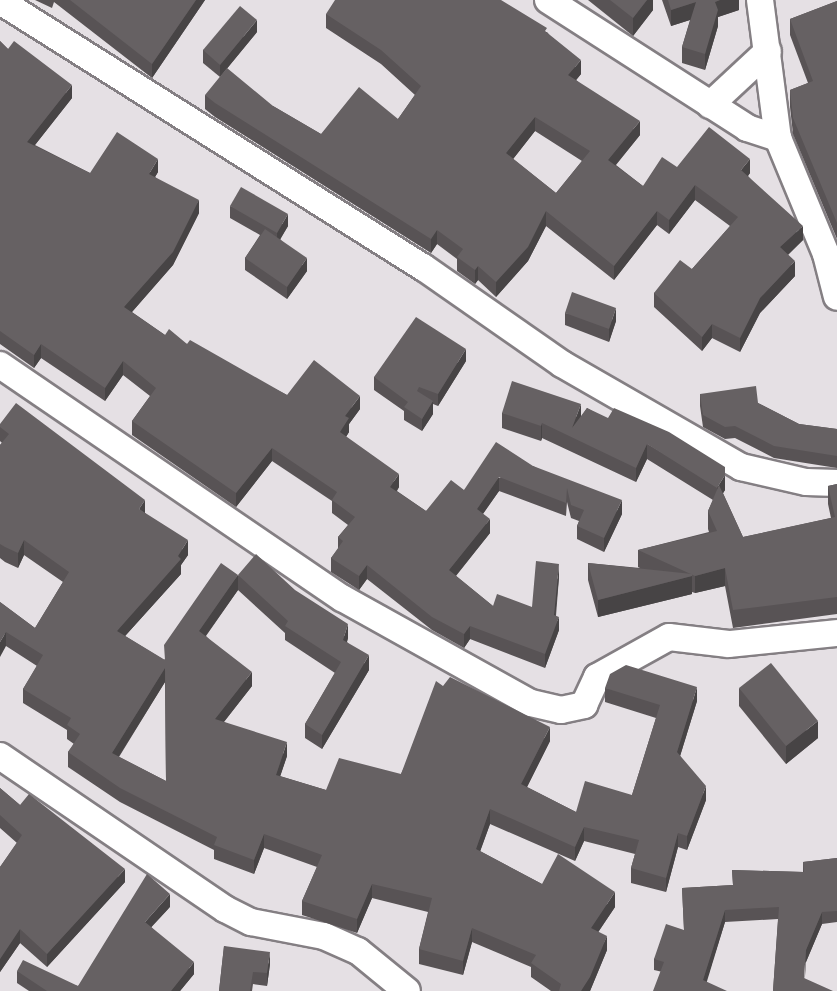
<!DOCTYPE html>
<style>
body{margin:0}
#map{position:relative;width:837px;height:991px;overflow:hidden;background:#e5e0e4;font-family:"Titillium Web",sans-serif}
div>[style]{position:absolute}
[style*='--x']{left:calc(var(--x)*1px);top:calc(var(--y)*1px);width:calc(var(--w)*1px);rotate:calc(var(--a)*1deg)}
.roads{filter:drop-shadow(2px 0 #847f83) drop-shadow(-2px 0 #847f83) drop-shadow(0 2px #847f83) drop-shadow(0 -2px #847f83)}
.street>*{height:26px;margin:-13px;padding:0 13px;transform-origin:13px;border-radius:13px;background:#fff}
.wall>*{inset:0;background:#585355}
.shaded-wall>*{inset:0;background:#474445}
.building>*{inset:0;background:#666163}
span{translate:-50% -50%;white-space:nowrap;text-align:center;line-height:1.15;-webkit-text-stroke:7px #e5e0e4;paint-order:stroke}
</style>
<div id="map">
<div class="roads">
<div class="street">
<div style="--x:548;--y:0;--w:237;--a:32.7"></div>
<div style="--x:747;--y:128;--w:33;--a:18"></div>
<div style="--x:760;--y:0;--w:139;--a:82.6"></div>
<div style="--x:778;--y:138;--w:126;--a:67.5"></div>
<div style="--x:826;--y:254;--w:44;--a:75.7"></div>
<div style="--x:0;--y:1;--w:500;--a:32.2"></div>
<div style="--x:423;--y:267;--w:169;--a:34.9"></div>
<div style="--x:562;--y:364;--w:207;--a:29.9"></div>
<div style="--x:741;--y:467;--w:67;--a:13"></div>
<div style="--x:806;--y:482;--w:31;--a:2"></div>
<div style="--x:710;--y:105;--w:79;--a:-43"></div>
<div style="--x:0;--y:365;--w:414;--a:34.3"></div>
<div style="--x:342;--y:598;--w:216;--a:29.1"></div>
<div style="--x:531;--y:703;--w:31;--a:13"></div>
<div style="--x:561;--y:710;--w:24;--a:-12"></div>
<div style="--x:584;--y:705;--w:31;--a:-65"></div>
<div style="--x:597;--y:677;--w:82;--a:-29.1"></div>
<div style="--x:669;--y:637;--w:60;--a:6.7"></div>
<div style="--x:729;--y:644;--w:109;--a:-5.8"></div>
<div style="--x:0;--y:756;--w:272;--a:34.2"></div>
<div style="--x:225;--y:909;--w:29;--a:27"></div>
<div style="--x:251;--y:922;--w:74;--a:10.9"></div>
<div style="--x:324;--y:936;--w:37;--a:24"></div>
<div style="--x:358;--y:951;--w:63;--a:39.2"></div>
</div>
</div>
<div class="wall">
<div style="clip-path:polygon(35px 0,205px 0,152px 78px,54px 2px,52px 8px)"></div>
<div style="clip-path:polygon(588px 0,653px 0,653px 10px,633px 36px)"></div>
<div style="clip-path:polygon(662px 0,739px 0,739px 10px,718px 17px,718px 26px,705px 70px,682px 63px,682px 47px,690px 20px,671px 26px)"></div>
<div style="clip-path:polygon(837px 1px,837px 239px,793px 134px,790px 107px,790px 90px,808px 83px,790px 35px,790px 19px)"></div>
<div style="clip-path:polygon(evenodd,326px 14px,547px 32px,581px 74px,576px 80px,640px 135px,616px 165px,643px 186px,677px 167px,750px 173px,748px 176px,803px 240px,788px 255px,795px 276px,760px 313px,740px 352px,712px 338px,702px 351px,654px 307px,654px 293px,692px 269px,730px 226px,695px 200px,669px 234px,657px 225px,614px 280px,546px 226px,528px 261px,496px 297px,478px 280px,475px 284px,457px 271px,457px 259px,437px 244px,431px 253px,215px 117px,205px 109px,205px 95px,273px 106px,321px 134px,398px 119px,415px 95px,381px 64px,326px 28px,326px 14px,535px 131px,582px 161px,556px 193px,513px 159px,535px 131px)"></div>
<div style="clip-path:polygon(257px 32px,220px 77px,203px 63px,203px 50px)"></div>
<div style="clip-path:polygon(0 41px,8px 49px,72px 98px,35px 145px,90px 173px,158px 172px,155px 177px,199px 213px,173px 265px,132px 312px,165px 335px,187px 344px,287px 395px,360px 409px,349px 424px,349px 432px,346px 437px,399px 487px,397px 491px,426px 511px,464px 490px,533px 466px,622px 514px,604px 552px,577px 539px,577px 526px,579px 521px,571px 518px,567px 502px,566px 516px,499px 491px,483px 514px,490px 533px,456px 576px,493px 606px,532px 607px,559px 577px,556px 616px,559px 630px,545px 668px,470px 639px,464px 648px,432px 630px,367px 579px,359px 590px,331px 572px,331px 558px,338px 549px,338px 537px,348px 525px,332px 513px,332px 501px,272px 461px,236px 507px,132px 435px,132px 421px,150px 396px,123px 375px,105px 401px,41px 358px,34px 368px,0 344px)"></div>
<div style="clip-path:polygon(230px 206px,288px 226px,280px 239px,307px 271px,287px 299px,245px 270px,245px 258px,260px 235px,230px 218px)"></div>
<div style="clip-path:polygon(565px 313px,616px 321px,609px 342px,565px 325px)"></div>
<div style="clip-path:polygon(466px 361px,438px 406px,433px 404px,433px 414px,422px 431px,404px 420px,404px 411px,374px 390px,374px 377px)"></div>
<div style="clip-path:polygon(700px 394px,758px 403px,799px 424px,837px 429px,837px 468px,774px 458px,735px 438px,725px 439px,703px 427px,700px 406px)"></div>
<div style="clip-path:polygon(587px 408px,725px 490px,723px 493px,743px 537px,831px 518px,828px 504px,828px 486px,837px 484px,837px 614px,733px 628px,725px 586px,695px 593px,692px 592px,692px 594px,598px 617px,588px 580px,588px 563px,640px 568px,638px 567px,638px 550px,709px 532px,708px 529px,708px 511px,713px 500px,647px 459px,636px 482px,542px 438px,541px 441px,502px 428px,502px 413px,581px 417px)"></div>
<div style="clip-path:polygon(evenodd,0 424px,145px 513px,188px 555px,181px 565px,181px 574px,125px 636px,164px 660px,238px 575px,348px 638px,347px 642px,369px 670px,322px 749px,305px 738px,305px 724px,335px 673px,285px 640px,285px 633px,238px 590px,206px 636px,252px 686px,224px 722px,287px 756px,280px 776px,326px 790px,401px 774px,443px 686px,550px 741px,527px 787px,576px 812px,632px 795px,656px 718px,605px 702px,605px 688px,697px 701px,680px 756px,706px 800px,687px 850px,678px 847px,666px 892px,631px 883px,631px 868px,635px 854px,584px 841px,575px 861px,490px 824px,480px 851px,542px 884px,615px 907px,598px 932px,607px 950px,590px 991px,551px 991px,531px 977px,531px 967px,472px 942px,463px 975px,419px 964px,419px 949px,428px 912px,372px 898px,357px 933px,302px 915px,302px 901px,317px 867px,264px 848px,254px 874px,214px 859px,214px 850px,120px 802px,68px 767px,68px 752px,74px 744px,67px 739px,67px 730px,23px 703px,23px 689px,37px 666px,6px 646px,0 602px,35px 628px,63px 582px,24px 555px,18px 568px,5px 562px,0 558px,0 445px,2px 443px,0 441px,0 424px,165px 682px,166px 781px,119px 757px,165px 682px)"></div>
<div style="clip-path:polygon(739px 688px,818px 738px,786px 764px,739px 706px)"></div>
<div style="clip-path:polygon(0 788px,20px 805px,125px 882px,47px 967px,20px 943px,0 972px,0 867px,17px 843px,0 828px)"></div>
<div style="clip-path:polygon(837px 858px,837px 922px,822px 924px,806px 962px,773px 991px,778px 919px,725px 922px,706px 982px,654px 970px,654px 959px,684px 930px,682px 888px,733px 885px,732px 870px,803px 872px,803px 862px)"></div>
<div style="clip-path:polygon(170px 907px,151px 927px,194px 974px,180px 991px,29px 991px,17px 983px,17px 971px,78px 986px)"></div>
<div style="clip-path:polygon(224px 946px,270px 964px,267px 986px,253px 984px,252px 991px,219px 991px)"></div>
</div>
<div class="shaded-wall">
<div style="clip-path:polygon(196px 0,205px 0,152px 78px,152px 64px)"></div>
<div style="clip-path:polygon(647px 0,653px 0,653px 10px,633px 36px,633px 18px)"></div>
<div style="clip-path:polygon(720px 0,739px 0,739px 10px,718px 17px,718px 26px,705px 70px,705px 54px,715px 2px)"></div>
<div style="clip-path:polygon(696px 2px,696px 18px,671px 26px,671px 10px)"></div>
<div style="clip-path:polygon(257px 20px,257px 32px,220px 77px,220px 65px)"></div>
<div style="clip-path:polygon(581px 60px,581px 74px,568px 90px,568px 75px)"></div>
<div style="clip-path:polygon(72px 85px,72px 98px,27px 155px,27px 142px)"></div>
<div style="clip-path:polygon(535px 117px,535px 131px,506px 168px,506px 153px)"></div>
<div style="clip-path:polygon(640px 121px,640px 135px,608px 174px,608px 160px)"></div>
<div style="clip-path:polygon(158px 159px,158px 172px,149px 187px,149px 174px)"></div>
<div style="clip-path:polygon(750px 159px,750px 173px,741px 185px,741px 170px)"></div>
<div style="clip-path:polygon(695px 185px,695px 200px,669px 234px,669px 220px)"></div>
<div style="clip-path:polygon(199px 200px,199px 213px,173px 265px,124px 321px,124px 307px)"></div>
<div style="clip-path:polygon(546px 211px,546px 226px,528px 261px,496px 297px,496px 282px)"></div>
<div style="clip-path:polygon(657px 211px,657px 225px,614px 280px,614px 266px)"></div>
<div style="clip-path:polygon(288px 214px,288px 226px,277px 245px,277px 233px)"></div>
<div style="clip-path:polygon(803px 226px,803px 240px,780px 262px,780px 247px)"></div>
<div style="clip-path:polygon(437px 230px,437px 244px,431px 253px,431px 239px)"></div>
<div style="clip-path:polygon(307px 258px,307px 271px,287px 299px,287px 287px)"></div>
<div style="clip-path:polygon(795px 261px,795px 276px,760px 313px,740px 352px,740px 338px,760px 298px)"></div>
<div style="clip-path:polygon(478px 266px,478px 280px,475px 284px,475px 270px)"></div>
<div style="clip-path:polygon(616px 308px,616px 321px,609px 342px,609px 329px)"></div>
<div style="clip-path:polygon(712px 324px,712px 338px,702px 351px,702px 337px)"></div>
<div style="clip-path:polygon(41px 344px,41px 358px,34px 368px,34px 355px)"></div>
<div style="clip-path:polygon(466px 349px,466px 361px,438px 406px,438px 394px)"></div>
<div style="clip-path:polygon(123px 361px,123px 375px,105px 401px,105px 388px)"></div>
<div style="clip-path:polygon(360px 396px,360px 409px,349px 424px,349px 432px,340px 446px,340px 432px,345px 416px)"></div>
<div style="clip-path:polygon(433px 401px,433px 414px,422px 431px,422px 419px)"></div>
<div style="clip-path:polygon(581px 404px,581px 419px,572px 428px)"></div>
<div style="clip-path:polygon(542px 423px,542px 438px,541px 441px,541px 426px)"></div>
<div style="clip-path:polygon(647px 444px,647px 459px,636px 482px,636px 468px)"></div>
<div style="clip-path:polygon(272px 448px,272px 461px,236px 507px,236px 493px)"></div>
<div style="clip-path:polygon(399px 474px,399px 487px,390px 500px,390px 487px)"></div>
<div style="clip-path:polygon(725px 475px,725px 490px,717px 503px,717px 488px)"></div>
<div style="clip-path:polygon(499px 477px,499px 491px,477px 522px,477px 509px)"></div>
<div style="clip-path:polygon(145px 500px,145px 514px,139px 509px)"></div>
<div style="clip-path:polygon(622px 500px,622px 514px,604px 552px,604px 538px)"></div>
<div style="clip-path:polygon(490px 519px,490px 533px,449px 584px,449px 570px)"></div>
<div style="clip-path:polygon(24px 540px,24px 555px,18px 568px,18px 553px)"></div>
<div style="clip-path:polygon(188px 540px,188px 555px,181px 565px,181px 574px,117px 645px,117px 631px,178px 556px)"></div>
<div style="clip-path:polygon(559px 564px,559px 577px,554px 628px,559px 617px,559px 630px,545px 668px,545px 654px,554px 615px)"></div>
<div style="clip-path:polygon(367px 565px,367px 579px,359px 590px,359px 576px)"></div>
<div style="clip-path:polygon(725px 568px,725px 586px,695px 593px,695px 576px)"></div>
<div style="clip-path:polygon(238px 575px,238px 590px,199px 645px,199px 631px)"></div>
<div style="clip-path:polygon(692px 576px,692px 594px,598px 617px,598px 600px)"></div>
<div style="clip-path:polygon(348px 624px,348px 638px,343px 654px,343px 640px)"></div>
<div style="clip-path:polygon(470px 626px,470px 639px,464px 648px,464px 634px)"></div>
<div style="clip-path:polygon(6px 632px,6px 646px,0 657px,0 642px)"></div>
<div style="clip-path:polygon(369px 655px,369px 670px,322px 749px,322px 735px)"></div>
<div style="clip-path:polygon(165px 668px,165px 682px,112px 767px,112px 753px)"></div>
<div style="clip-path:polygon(252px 672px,252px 686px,215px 733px,215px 719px)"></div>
<div style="clip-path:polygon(697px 687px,697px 701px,677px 766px,677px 752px)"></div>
<div style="clip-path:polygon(818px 721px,818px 738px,786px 764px,786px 746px)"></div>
<div style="clip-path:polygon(550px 727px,550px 741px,521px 799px,521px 784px)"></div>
<div style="clip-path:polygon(287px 742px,287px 756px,276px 789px,276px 775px)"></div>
<div style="clip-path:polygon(706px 786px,706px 800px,687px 850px,687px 836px)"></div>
<div style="clip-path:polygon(490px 809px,490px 824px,476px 863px,476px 849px)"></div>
<div style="clip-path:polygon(584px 827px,584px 841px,575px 861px,575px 847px)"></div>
<div style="clip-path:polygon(678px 833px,678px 847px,666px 892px,666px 878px)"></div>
<div style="clip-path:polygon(264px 834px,264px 848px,254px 874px,254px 860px)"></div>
<div style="clip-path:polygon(125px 869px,125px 882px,47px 967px,47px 954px)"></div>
<div style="clip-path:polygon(372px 884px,372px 898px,357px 933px,357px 919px)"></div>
<div style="clip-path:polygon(615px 892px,615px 907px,591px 943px,591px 928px)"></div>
<div style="clip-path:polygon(170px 894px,170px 907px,145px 934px,145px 922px)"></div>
<div style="clip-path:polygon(725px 910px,725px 922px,704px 991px,703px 980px)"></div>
<div style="clip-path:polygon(822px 912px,822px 924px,806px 962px,804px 990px,806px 950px)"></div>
<div style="clip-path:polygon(472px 928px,472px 942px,463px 975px,463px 961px)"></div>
<div style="clip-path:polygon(20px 929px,20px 943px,0 972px,0 959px)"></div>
<div style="clip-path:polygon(607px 936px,607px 950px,590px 991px,581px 991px)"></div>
<div style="clip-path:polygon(270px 952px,270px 964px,267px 986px,267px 973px)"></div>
<div style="clip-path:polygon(194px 962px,194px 974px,180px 991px,171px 991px)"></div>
</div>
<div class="building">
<div style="clip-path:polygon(70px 0,196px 0,152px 64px)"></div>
<div style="clip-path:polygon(evenodd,335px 0,501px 0,547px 28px,545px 31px,581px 60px,568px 75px,640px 121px,608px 160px,643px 186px,662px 157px,677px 167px,709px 127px,750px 159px,741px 170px,803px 226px,780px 247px,795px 261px,760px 298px,740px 338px,712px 324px,702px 337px,654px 293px,680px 260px,692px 269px,738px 217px,695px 185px,669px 220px,657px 211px,614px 266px,546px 211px,528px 247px,496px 282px,478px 266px,475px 270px,457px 257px,463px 249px,437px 230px,431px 239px,215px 103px,205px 95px,227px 68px,273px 106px,321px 134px,359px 87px,398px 119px,421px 86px,381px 50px,326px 14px,335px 0,535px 117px,590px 151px,556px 193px,506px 153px,535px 117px)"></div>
<div style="clip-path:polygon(610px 0,647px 0,633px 18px)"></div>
<div style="clip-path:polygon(668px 0,720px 0,715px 2px,718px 10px,705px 54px,682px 47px,696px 2px,671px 10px)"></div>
<div style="clip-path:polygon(837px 1px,837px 223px,793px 118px,790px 90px,813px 81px,790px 19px)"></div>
<div style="clip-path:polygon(240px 6px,257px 20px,220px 65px,203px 50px)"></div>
<div style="clip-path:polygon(0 41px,8px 49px,14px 41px,72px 85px,27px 142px,90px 173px,117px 132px,158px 159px,149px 174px,199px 200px,173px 252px,124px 307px,165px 335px,169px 329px,187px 344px,190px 340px,287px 395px,314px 360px,360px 396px,345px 416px,349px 418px,340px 432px,399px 474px,390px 487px,426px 511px,451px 480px,464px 490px,496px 442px,533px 466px,622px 500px,604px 538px,577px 526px,584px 510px,571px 505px,567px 488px,566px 503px,499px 477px,477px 509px,490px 519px,449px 570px,493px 606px,497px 594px,532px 607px,536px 561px,559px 564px,554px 615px,559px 617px,545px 654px,470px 626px,464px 634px,432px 617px,367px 565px,359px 576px,331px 558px,343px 541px,338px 537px,355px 517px,332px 500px,337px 492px,272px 448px,236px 493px,132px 421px,156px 388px,123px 361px,105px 388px,41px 344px,34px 355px,0 331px)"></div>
<div style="clip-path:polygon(241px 187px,288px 214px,277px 233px,230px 206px)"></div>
<div style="clip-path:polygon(265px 229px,307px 258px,287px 287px,245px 258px)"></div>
<div style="clip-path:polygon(572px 292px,616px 308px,609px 329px,565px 313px)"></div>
<div style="clip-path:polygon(416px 317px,466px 349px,438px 394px,419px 387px,417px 391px,433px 401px,422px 419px,404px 407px,408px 402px,374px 377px)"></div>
<div style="clip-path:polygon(512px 381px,581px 404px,572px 428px,587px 408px,608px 418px,614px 408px,669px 432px,725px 467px,725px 475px,717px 488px,647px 444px,636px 468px,542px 423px,541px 426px,502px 413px)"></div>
<div style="clip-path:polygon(756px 386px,758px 403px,799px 424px,837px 429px,837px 456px,774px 446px,735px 426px,725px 427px,703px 415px,700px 394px)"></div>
<div style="clip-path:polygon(evenodd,16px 403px,145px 500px,139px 509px,188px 540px,178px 556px,181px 559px,117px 631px,165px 660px,164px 645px,221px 563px,238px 575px,256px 554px,295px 590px,348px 624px,343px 640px,369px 655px,322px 735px,305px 724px,341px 662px,285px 626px,288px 621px,238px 575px,199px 631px,252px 672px,215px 719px,287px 742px,276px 775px,326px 790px,339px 758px,401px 774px,436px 681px,443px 686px,450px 677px,550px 727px,521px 784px,576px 812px,585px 781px,632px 795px,660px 705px,605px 688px,610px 674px,626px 665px,697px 687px,677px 752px,706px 786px,687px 836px,678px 833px,666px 878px,631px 868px,639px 840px,584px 827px,575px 847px,490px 809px,476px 849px,542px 884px,558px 854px,615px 892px,591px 928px,607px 936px,590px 977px,581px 991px,559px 991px,561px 984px,531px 963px,536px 955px,472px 928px,463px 961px,419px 949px,432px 898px,372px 884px,357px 919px,302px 901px,322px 855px,264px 834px,254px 860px,214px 845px,217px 837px,120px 788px,68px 752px,80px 734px,67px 725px,71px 718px,23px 689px,43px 655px,6px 632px,0 642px,0 602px,35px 628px,69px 572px,24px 540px,18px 553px,5px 547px,0 544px,0 445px,9px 434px,0 427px,0 424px,16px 403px,165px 668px,166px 781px,112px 753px,165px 668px)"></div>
<div style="clip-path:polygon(837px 484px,837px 597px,733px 610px,725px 568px,695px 576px,638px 550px,717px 531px,708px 511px,719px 485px,743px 537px,835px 517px,828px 486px)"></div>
<div style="clip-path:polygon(588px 563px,692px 574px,692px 576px,598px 600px)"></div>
<div style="clip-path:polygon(771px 663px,818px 721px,786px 746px,739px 688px)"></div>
<div style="clip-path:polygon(0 788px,20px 805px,29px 794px,125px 869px,47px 954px,20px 929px,0 959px,0 867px,22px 835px,0 815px)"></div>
<div style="clip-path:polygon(837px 858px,837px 911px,822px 912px,806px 950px,804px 978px,833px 991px,773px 991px,779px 907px,725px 910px,703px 980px,727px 991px,653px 991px,664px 962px,654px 959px,666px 924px,684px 930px,682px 888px,733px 885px,732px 870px,804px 872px,803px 862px)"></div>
<div style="clip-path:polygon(147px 874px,170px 894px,145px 922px,194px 962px,171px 991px,47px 991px,17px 971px,23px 960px,78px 986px)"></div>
<div style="clip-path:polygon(224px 946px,270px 952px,267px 973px,253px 972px,250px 991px,219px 991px)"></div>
</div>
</div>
